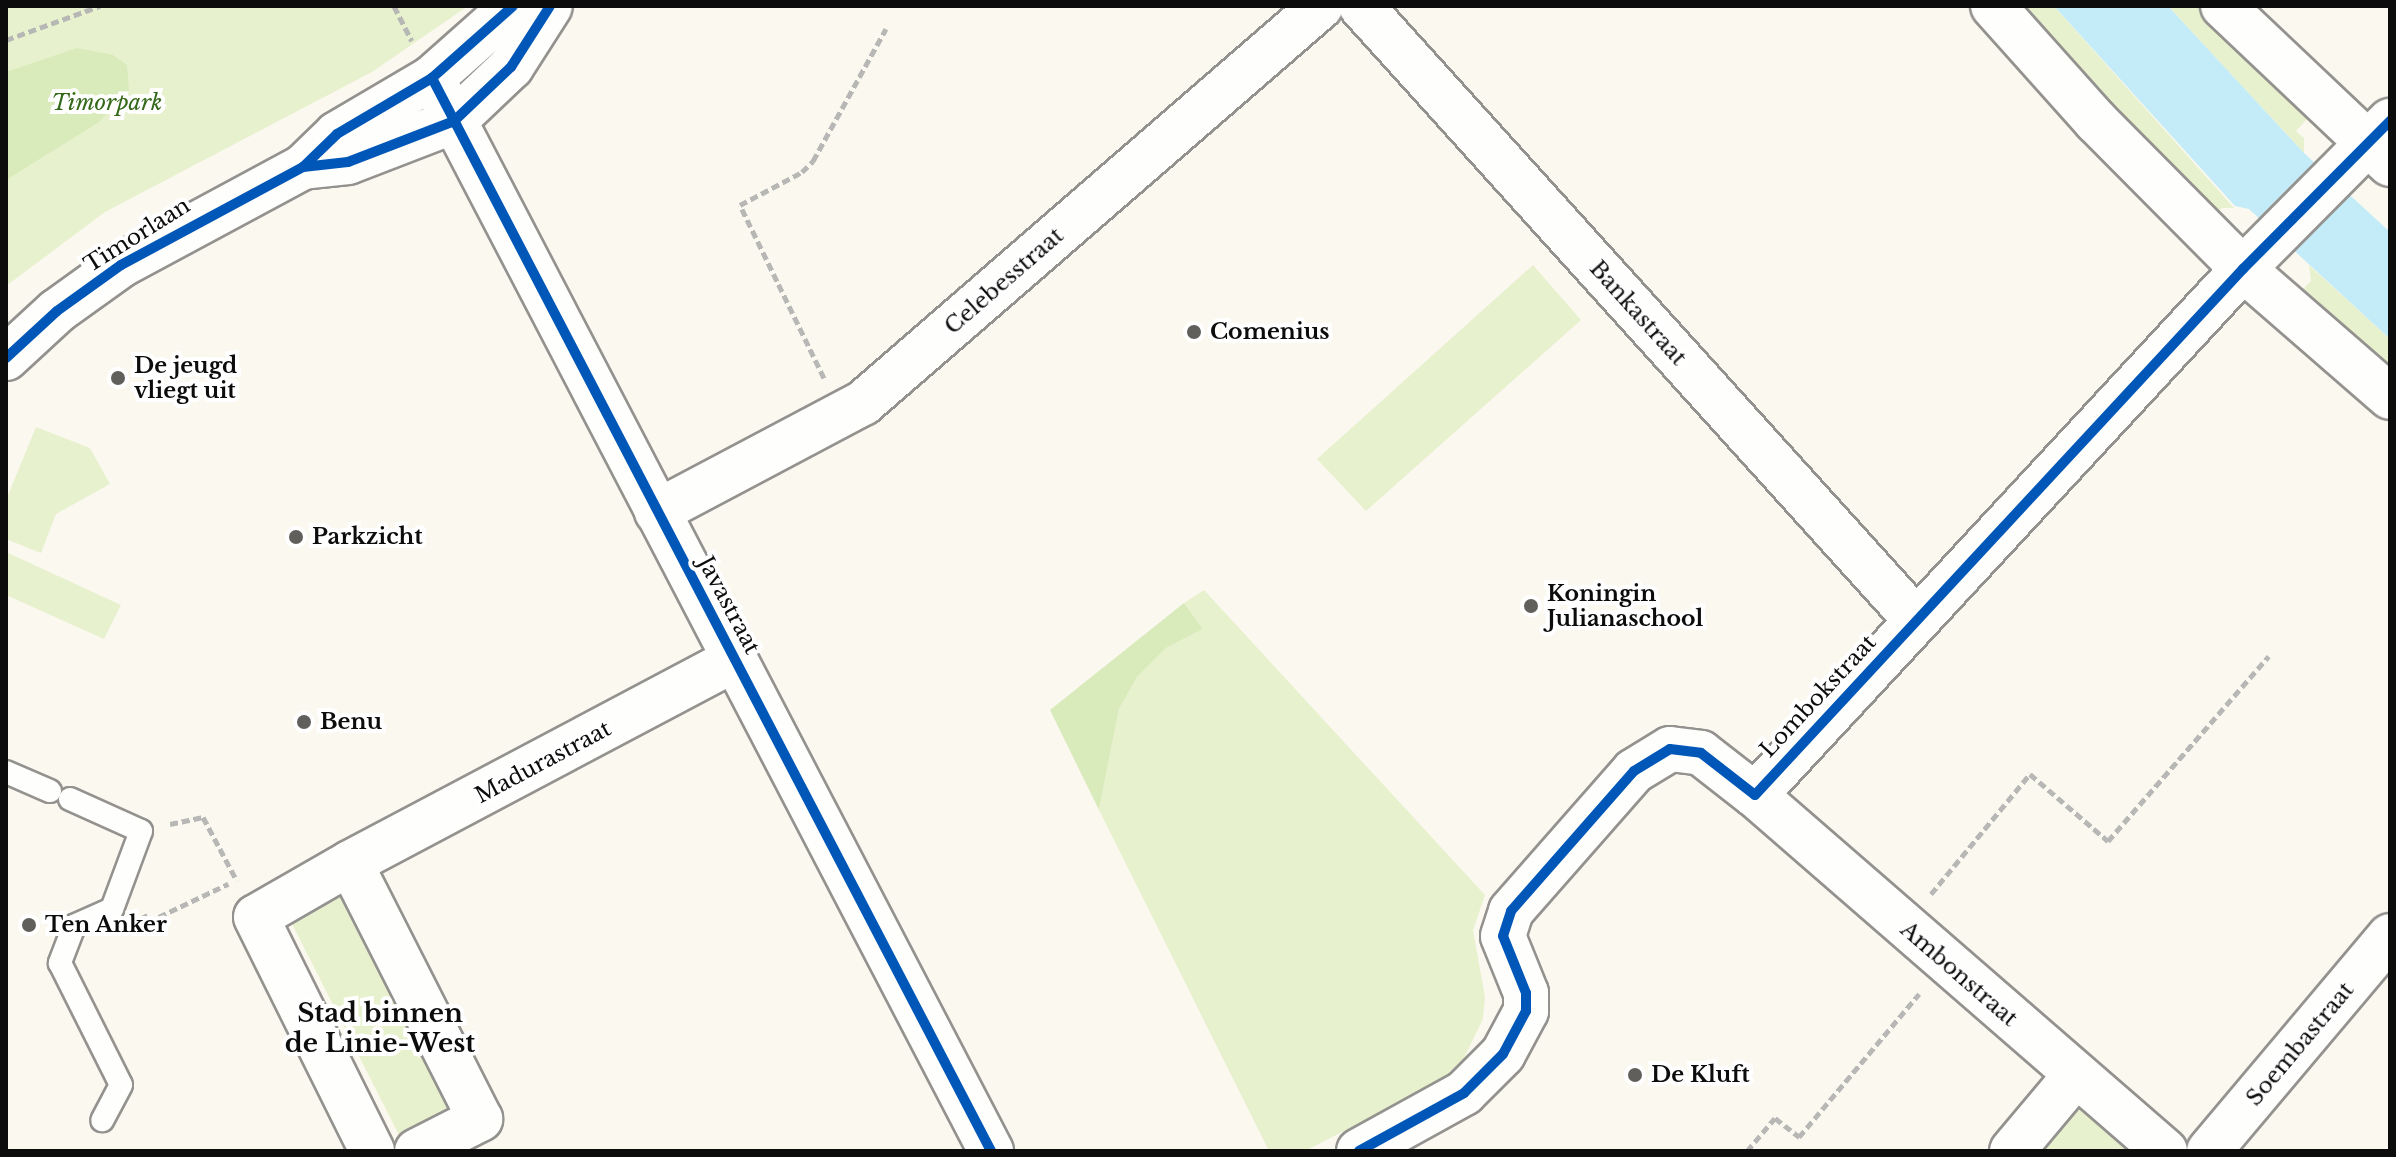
<!DOCTYPE html>
<style>
body{margin:0}
#map{position:relative;width:2396px;height:1157px;overflow:hidden;background:#fbf8f0;font-family:"Libre Baskerville",serif}
div>[style]{position:absolute}
[style*='--x']{left:calc(var(--x)*1px);top:calc(var(--y)*1px);width:calc(var(--w)*1px);rotate:calc(var(--a)*1deg)}
.green>*{inset:0;background:#e8f1ce}
.forest>*{inset:0;background:#d9eabb}
.water>*{inset:0;background:#c4ecf8}
.path>*{height:5px;margin-top:-2.5px;transform-origin:0;background:repeating-linear-gradient(90deg,#b7b7b5 0 8px,transparent 0 12px)}
.roads{filter:drop-shadow(2px 0 #94928f) drop-shadow(-2px 0 #94928f) drop-shadow(0 2px #94928f) drop-shadow(0 -2px #94928f)}
.service>*{height:22px;margin:-11px;padding:0 11px;transform-origin:11px;border-radius:11px;background:#fefefd}
.minor>*{height:44px;margin:-22px;padding:0 22px;transform-origin:22px;border-radius:22px;background:#fefefd}
.tertiary>*{height:44px;margin:-22px;padding:0 22px;transform-origin:22px;border-radius:22px;background:#fefefd}
.cycleway>*{height:10px;margin:-5px;padding:0 5px;transform-origin:5px;border-radius:5px;background:#0057b8}
.dots>*{width:22px;height:22px;translate:-50% -50%;box-sizing:border-box;border:4px solid #fff;border-radius:50%}
span{translate:-50% -50%;white-space:nowrap;text-align:center;line-height:1.15;-webkit-text-stroke:8px #fff;paint-order:stroke}
.park-label{font-size:22px;color:#336918;font-style:italic}
.street-label{font-size:22px;color:#0c0c0c}
.poi-label{font-size:22px;color:#0c0c0c;font-weight:700}
.left{translate:0 -50%;text-align:left}
.quarter-label{font-size:26px;color:#0c0c0c;font-weight:700}
.frame{position:absolute;inset:0;border:8px solid #0c0c0c;pointer-events:none}
</style>
<div id="map">
<div class="green">
<div style="clip-path:polygon(6px 6px,468px 6px,372px 72px,105px 212px,6px 286px)"></div>
<div style="clip-path:polygon(2012px 6px,2054px 6px,2234px 208px,2222px 208px,2215px 215px)"></div>
<div style="clip-path:polygon(2168px 6px,2198px 6px,2308px 118px,2296px 131px,2304px 138px,2304px 153px)"></div>
<div style="clip-path:polygon(1533px 265px,1581px 320px,1366px 511px,1317px 459px)"></div>
<div style="clip-path:polygon(2309px 265px,2390px 339px,2390px 380px,2295px 297px,2311px 281px)"></div>
<div style="clip-path:polygon(36px 427px,90px 448px,110px 484px,56px 514px,41px 553px,6px 539px,6px 500px)"></div>
<div style="clip-path:polygon(6px 552px,121px 605px,104px 639px,6px 595px)"></div>
<div style="clip-path:polygon(1204px 590px,1485px 895px,1473px 930px,1485px 997px,1483px 1019px,1463px 1060px,1436px 1084px,1305px 1151px,1269px 1151px,1099px 810px,1119px 709px,1137px 677px,1166px 648px,1203px 629px,1184px 603px)"></div>
<div style="clip-path:polygon(346px 890px,457px 1115px,403px 1143px,288px 916px)"></div>
<div style="clip-path:polygon(2080px 1083px,2156px 1151px,2022px 1151px)"></div>
</div>
<div class="forest">
<div style="clip-path:polygon(77px 48px,113px 55px,127px 65px,129px 91px,99px 122px,6px 180px,6px 72px)"></div>
<div style="clip-path:polygon(1184px 603px,1203px 629px,1166px 648px,1137px 677px,1119px 709px,1099px 810px,1050px 710px)"></div>
</div>
<div class="water">
<div style="clip-path:polygon(2054px 6px,2168px 6px,2304px 153px,2390px 232px,2390px 339px,2249px 209px,2235px 206px)"></div>
</div>
<div class="path">
<div style="--x:394;--y:6;--w:39;--a:63"></div>
<div style="--x:6;--y:40;--w:100;--a:-19.9"></div>
<div style="--x:824;--y:378;--w:192;--a:-115.9"></div>
<div style="--x:740;--y:205;--w:70;--a:-28"></div>
<div style="--x:802;--y:172;--w:16;--a:-45"></div>
<div style="--x:813;--y:161;--w:151;--a:-61.1"></div>
<div style="--x:170;--y:824;--w:34;--a:-12"></div>
<div style="--x:203;--y:817;--w:72;--a:62"></div>
<div style="--x:1931;--y:894;--w:156;--a:-50.5"></div>
<div style="--x:2030;--y:774;--w:103;--a:40.7"></div>
<div style="--x:2108;--y:841;--w:245;--a:-49"></div>
<div style="--x:144;--y:914;--w:9;--a:63"></div>
<div style="--x:148;--y:922;--w:89;--a:-25.4"></div>
<div style="--x:1747;--y:1151;--w:43;--a:-49.7"></div>
<div style="--x:1775;--y:1118;--w:31;--a:38"></div>
<div style="--x:1799;--y:1137;--w:187;--a:-50"></div>
</div>
<div class="roads">
<div class="service">
<div style="--x:6;--y:772;--w:48;--a:23.4"></div>
<div style="--x:70;--y:799;--w:78;--a:24.3"></div>
<div style="--x:141;--y:831;--w:83;--a:110.4"></div>
<div style="--x:112;--y:909;--w:42;--a:155.9"></div>
<div style="--x:74;--y:926;--w:40;--a:111"></div>
<div style="--x:60;--y:963;--w:136;--a:63.4"></div>
<div style="--x:121;--y:1085;--w:40;--a:118"></div>
</div>
<div class="minor">
<div style="--x:1361;--y:6;--w:828;--a:47.89"></div>
<div style="--x:1993;--y:6;--w:154;--a:48.2"></div>
<div style="--x:2096;--y:121;--w:209;--a:45.2"></div>
<div style="--x:2243;--y:269;--w:195;--a:41"></div>
<div style="--x:2223;--y:6;--w:230;--a:43.4"></div>
<div style="--x:657;--y:512;--w:233;--a:-27.9"></div>
<div style="--x:863;--y:403;--w:606;--a:-40.92"></div>
<div style="--x:1755;--y:795;--w:543;--a:40.97"></div>
<div style="--x:350;--y:863;--w:108;--a:150.1"></div>
<div style="--x:256;--y:917;--w:261;--a:63.6"></div>
<div style="--x:417;--y:1151;--w:71;--a:-26.9"></div>
<div style="--x:480;--y:1119;--w:287;--a:-116.9"></div>
<div style="--x:350;--y:863;--w:436;--a:-27.9"></div>
<div style="--x:1359;--y:1151;--w:120;--a:-28.9"></div>
<div style="--x:1464;--y:1093;--w:55;--a:-45"></div>
<div style="--x:1503;--y:1054;--w:49;--a:-61.9"></div>
<div style="--x:1526;--y:1011;--w:18;--a:-90"></div>
<div style="--x:1526;--y:993;--w:61;--a:-112"></div>
<div style="--x:1503;--y:936;--w:26;--a:-72"></div>
<div style="--x:1511;--y:911;--w:186;--a:-48.7"></div>
<div style="--x:1634;--y:771;--w:42;--a:-31.4"></div>
<div style="--x:1670;--y:749;--w:31;--a:7"></div>
<div style="--x:1701;--y:753;--w:68;--a:37.9"></div>
<div style="--x:1755;--y:795;--w:718;--a:-47.15"></div>
<div style="--x:2243;--y:269;--w:209;--a:-45.2"></div>
<div style="--x:2012;--y:1151;--w:98;--a:-50"></div>
<div style="--x:2209;--y:1151;--w:281;--a:-49.9"></div>
</div>
<div class="tertiary">
<div style="--x:432;--y:78;--w:1210;--a:62.48"></div>
<div style="--x:303;--y:167;--w:45;--a:-6.3"></div>
<div style="--x:348;--y:162;--w:114;--a:-21.1"></div>
<div style="--x:454;--y:121;--w:79;--a:-43.5"></div>
<div style="--x:511;--y:67;--w:72;--a:-57.4"></div>
<div style="--x:6;--y:358;--w:69;--a:-42.7"></div>
<div style="--x:57;--y:311;--w:79;--a:-35.7"></div>
<div style="--x:121;--y:265;--w:207;--a:-28.3"></div>
<div style="--x:303;--y:167;--w:47;--a:-44.1"></div>
<div style="--x:337;--y:134;--w:110;--a:-30.5"></div>
<div style="--x:432;--y:78;--w:108;--a:-41.6"></div>
</div>
</div>
<div class="cycleway">
<div style="--x:432;--y:78;--w:1210;--a:62.48"></div>
<div style="--x:303;--y:167;--w:45;--a:-6.3"></div>
<div style="--x:348;--y:162;--w:114;--a:-21.1"></div>
<div style="--x:454;--y:121;--w:79;--a:-43.5"></div>
<div style="--x:511;--y:67;--w:72;--a:-57.4"></div>
<div style="--x:6;--y:358;--w:69;--a:-42.7"></div>
<div style="--x:57;--y:311;--w:79;--a:-35.7"></div>
<div style="--x:121;--y:265;--w:207;--a:-28.3"></div>
<div style="--x:303;--y:167;--w:47;--a:-44.1"></div>
<div style="--x:337;--y:134;--w:110;--a:-30.5"></div>
<div style="--x:432;--y:78;--w:108;--a:-41.6"></div>
<div style="--x:1359;--y:1151;--w:120;--a:-28.9"></div>
<div style="--x:1464;--y:1093;--w:55;--a:-45"></div>
<div style="--x:1503;--y:1054;--w:49;--a:-61.9"></div>
<div style="--x:1526;--y:1011;--w:18;--a:-90"></div>
<div style="--x:1526;--y:993;--w:61;--a:-112"></div>
<div style="--x:1503;--y:936;--w:26;--a:-72"></div>
<div style="--x:1511;--y:911;--w:186;--a:-48.7"></div>
<div style="--x:1634;--y:771;--w:42;--a:-31.4"></div>
<div style="--x:1670;--y:749;--w:31;--a:7"></div>
<div style="--x:1701;--y:753;--w:68;--a:37.9"></div>
<div style="--x:1755;--y:795;--w:718;--a:-47.15"></div>
<div style="--x:2243;--y:269;--w:209;--a:-45.2"></div>
</div>
<div class="dots">
<div style="left:1194px;top:332px;background:#605f5c"></div>
<div style="left:118px;top:378px;background:#605f5c"></div>
<div style="left:296px;top:537px;background:#605f5c"></div>
<div style="left:1531px;top:606px;background:#605f5c"></div>
<div style="left:304px;top:722px;background:#605f5c"></div>
<div style="left:29px;top:925px;background:#605f5c"></div>
<div style="left:1635px;top:1075px;background:#605f5c"></div>
</div>
<div class="park-label">
<span style="left:107px;top:103px">Timorpark</span>
</div>
<div class="street-label">
<span style="left:137px;top:235px;rotate:-32deg">Timorlaan</span>
<span style="left:1004px;top:281px;rotate:-41deg">Celebesstraat</span>
<span style="left:1638px;top:313px;rotate:48deg">Bankastraat</span>
<span style="left:729px;top:605px;rotate:62deg">Javastraat</span>
<span style="left:1818px;top:696px;rotate:-47deg">Lombokstraat</span>
<span style="left:543px;top:762px;rotate:-28deg">Madurastraat</span>
<span style="left:1959px;top:974px;rotate:41deg">Ambonstraat</span>
<span style="left:2300px;top:1044px;rotate:-50deg">Soembastraat</span>
</div>
<div class="poi-label">
<span class="left" style="left:1210px;top:332px">Comenius</span>
<span class="left" style="left:134px;top:378px">De jeugd<br>vliegt uit</span>
<span class="left" style="left:312px;top:537px">Parkzicht</span>
<span class="left" style="left:1547px;top:606px">Koningin<br>Julianaschool</span>
<span class="left" style="left:320px;top:722px">Benu</span>
<span class="left" style="left:45px;top:925px">Ten Anker</span>
<span class="left" style="left:1651px;top:1075px">De Kluft</span>
</div>
<div class="quarter-label">
<span style="left:380px;top:1029px">Stad binnen<br>de Linie-West</span>
</div>
<div class="frame"></div>
</div>
